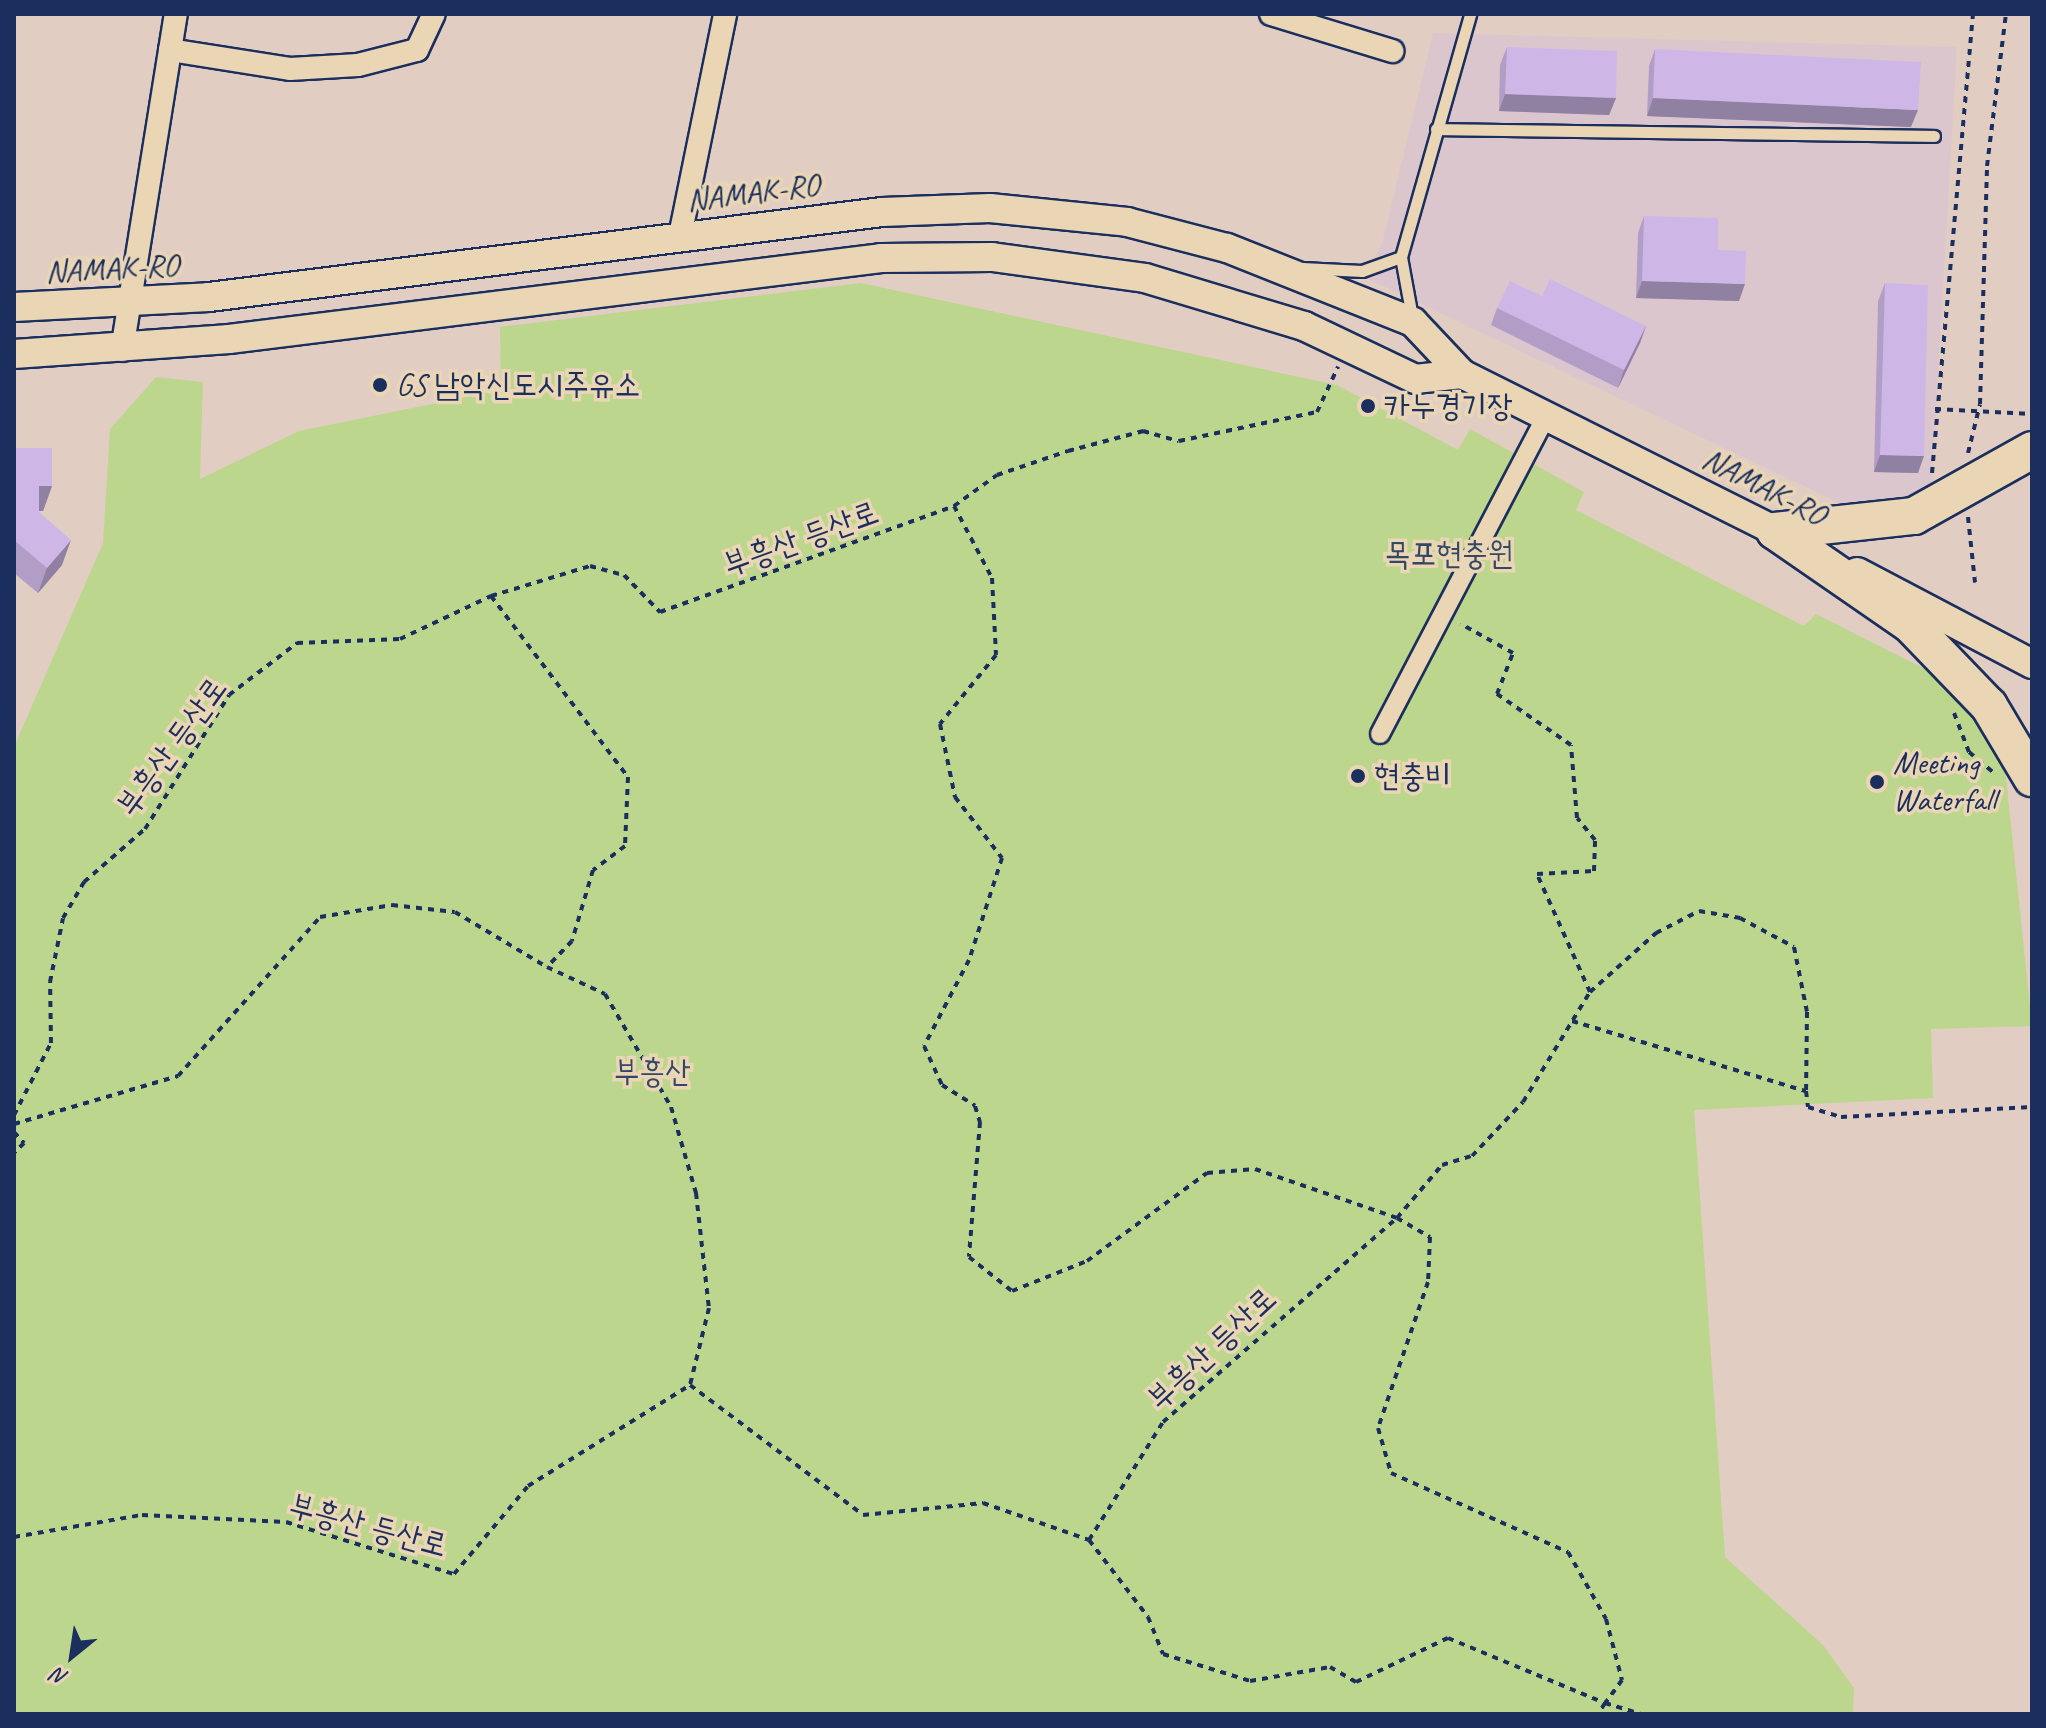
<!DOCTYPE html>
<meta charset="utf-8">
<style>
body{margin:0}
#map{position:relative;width:2046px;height:1728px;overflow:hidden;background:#e2cdc3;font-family:Caveat,"Poor Story",sans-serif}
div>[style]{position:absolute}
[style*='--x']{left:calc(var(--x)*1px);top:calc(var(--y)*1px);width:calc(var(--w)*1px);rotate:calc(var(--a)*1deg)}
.built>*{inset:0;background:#dcc6ce}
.green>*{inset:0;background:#bdd68d}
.path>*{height:4px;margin-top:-2px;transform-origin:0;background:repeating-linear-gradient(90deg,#1b2f5e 0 6px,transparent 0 12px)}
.roads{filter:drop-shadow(2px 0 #1b2f5e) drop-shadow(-2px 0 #1b2f5e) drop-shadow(0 2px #1b2f5e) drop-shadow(0 -2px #1b2f5e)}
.service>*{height:11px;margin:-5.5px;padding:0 5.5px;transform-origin:5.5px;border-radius:5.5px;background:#ead6b4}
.pedestrian>*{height:18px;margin:-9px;padding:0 9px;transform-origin:9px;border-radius:9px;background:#ead6b4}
.minor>*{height:22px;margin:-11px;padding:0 11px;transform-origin:11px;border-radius:11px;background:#ead6b4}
.tertiary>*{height:28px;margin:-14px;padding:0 14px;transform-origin:14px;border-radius:14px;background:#ead6b4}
.primary>*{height:36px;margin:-18px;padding:0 18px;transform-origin:18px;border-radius:18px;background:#ead6b4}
.path-bridge>*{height:4px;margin-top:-2px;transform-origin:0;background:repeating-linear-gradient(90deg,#1b2f5e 0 6px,transparent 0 12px)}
.wall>*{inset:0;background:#b19dc6}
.shaded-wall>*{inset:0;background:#9080a1}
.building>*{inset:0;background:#ceb7e6}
.dots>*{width:22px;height:22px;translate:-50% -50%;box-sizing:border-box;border:4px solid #ead6b4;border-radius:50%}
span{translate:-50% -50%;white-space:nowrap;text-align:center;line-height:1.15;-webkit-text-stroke:7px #ead6b4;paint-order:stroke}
.street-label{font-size:32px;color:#1b2f5e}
.poi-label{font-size:32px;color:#1b2f5e}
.left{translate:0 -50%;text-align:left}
.park-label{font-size:32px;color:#334865}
.frame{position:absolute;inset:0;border:16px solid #1b2f5e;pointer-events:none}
.north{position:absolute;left:32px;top:1616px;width:80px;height:80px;-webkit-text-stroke:6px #ead6b4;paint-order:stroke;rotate:210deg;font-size:22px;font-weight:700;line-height:32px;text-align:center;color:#1b2f5e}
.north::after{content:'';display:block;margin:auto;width:28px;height:36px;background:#1b2f5e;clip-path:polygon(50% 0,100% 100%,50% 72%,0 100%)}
</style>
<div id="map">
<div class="built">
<div style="clip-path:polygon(1433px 33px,1957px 47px,1931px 495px,1846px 506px,1364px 277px,1382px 244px)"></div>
</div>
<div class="green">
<div style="clip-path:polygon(861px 283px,1337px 385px,1458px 450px,1470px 429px,1584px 492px,1576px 510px,1804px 626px,1816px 614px,1925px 669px,1975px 717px,2005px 768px,2032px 1026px,1931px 1029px,1933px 1098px,1694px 1110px,1725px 1557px,1823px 1645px,1854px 1688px,1853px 1714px,14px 1714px,14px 747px,103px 543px,110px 429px,156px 377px,203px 382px,200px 479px,299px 431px,501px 390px,500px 327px)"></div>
</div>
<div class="path">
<div style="--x:1968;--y:453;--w:50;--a:-76.2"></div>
<div style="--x:1980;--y:404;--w:238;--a:-88.3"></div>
<div style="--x:1987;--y:166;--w:153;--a:-82.9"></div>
<div style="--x:1932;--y:473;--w:461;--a:-84.9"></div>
<div style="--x:954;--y:506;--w:81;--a:62.2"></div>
<div style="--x:992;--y:578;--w:77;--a:87"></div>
<div style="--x:996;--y:655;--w:89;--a:129.1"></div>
<div style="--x:940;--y:724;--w:75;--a:78.4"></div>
<div style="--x:955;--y:797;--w:77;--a:52.4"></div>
<div style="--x:1002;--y:858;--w:107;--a:107.9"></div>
<div style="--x:969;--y:960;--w:97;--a:117.6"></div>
<div style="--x:924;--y:1046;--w:43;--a:65.2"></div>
<div style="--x:942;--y:1085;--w:39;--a:32"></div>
<div style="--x:975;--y:1106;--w:17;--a:73"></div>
<div style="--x:980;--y:1122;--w:135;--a:94.7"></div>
<div style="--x:969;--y:1257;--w:55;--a:38.3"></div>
<div style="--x:1012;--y:1291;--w:81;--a:-21.8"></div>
<div style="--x:1087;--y:1261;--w:149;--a:-36.3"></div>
<div style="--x:1207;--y:1173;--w:48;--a:-4.8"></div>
<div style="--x:1255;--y:1169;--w:150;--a:19"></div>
<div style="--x:1397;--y:1218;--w:38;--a:30"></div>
<div style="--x:1430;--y:1237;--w:45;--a:92.5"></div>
<div style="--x:1428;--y:1282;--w:154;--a:108.9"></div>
<div style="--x:1378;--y:1428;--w:47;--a:73.9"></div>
<div style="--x:1391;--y:1473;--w:194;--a:24.1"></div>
<div style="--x:1568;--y:1552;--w:77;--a:60.4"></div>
<div style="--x:1606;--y:1619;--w:63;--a:75.3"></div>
<div style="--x:1622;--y:1680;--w:29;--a:126"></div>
<div style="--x:1605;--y:1703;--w:38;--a:17"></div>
<div style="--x:1968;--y:517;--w:66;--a:83.9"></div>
<div style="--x:491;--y:596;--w:227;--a:52.9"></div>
<div style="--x:628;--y:777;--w:69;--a:92.5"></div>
<div style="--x:625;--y:846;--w:40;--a:143"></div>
<div style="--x:593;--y:870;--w:74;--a:106.5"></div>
<div style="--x:572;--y:941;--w:36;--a:134"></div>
<div style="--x:547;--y:967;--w:64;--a:25"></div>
<div style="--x:605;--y:994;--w:131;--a:59.7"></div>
<div style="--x:671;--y:1107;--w:90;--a:73.8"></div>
<div style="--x:696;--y:1193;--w:116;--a:83.6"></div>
<div style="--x:709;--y:1308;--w:79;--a:103.9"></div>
<div style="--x:690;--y:1385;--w:216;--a:36.9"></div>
<div style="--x:863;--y:1515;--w:121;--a:-5.7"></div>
<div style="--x:983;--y:1503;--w:112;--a:19.2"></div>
<div style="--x:1089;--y:1540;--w:139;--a:-57.9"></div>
<div style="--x:1163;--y:1422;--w:310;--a:-41.1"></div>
<div style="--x:1397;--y:1218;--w:70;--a:-49.7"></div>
<div style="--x:1442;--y:1165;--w:31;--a:-17"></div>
<div style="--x:1472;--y:1156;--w:74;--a:-46.6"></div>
<div style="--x:1523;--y:1102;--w:129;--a:-58.7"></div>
<div style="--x:1590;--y:992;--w:129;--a:-114.2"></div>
<div style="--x:1537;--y:874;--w:57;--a:-3"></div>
<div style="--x:1594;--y:871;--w:31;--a:-88"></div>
<div style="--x:1595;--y:840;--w:28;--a:-129"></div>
<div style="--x:1577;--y:818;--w:73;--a:-94.7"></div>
<div style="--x:1571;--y:745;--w:90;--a:-145.4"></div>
<div style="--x:1497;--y:694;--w:44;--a:-68.7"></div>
<div style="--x:1513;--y:653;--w:60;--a:-150.9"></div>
<div style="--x:1954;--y:713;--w:42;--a:69"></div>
<div style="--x:1969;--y:752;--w:33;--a:40"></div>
<div style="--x:1590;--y:992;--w:89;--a:-41.8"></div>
<div style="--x:1656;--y:933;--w:48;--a:-27.1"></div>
<div style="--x:1699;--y:911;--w:42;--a:9.7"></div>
<div style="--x:1740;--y:918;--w:61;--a:28.2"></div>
<div style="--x:1794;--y:947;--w:66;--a:78.7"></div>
<div style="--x:1807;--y:1012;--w:79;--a:90.7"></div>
<div style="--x:1572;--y:1021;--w:244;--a:16.7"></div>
<div style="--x:1806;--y:1091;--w:16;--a:83"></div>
<div style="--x:1808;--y:1107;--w:34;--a:17"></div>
<div style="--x:1841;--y:1117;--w:191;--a:-3"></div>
<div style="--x:14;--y:1115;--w:81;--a:-62.8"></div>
<div style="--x:51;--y:1043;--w:61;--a:-90.9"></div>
<div style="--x:50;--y:982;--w:65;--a:-78.5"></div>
<div style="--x:63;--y:918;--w:42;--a:-59.7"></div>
<div style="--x:84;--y:882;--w:81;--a:-41"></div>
<div style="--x:145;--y:829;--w:158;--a:-57.9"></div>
<div style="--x:229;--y:695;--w:86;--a:-37.4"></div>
<div style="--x:297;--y:643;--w:103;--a:-2.2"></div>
<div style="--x:400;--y:639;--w:101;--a:-25.3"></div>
<div style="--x:491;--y:596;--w:103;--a:-16.9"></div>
<div style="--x:590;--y:566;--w:35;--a:15"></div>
<div style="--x:624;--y:575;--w:52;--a:45.8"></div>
<div style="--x:660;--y:612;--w:313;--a:-19.8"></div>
<div style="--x:954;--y:506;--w:53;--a:-35.8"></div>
<div style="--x:997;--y:475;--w:75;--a:-18.7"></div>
<div style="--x:1068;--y:451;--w:78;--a:-14.9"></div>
<div style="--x:1143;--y:431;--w:37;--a:16"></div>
<div style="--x:1179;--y:441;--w:141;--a:-11.9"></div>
<div style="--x:1317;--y:412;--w:50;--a:-65"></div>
<div style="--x:14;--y:1124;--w:171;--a:-16.3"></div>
<div style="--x:178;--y:1076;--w:213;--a:-48.2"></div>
<div style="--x:320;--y:917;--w:73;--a:-9.5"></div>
<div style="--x:392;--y:905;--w:63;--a:6.3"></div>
<div style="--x:455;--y:912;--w:107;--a:30.9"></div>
<div style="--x:14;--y:1132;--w:15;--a:48"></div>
<div style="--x:24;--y:1143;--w:14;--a:135"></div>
<div style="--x:14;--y:1537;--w:130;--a:-9.8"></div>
<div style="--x:142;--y:1515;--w:144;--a:2.8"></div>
<div style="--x:286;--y:1522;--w:176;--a:17.2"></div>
<div style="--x:454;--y:1574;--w:115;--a:-49.9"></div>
<div style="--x:528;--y:1486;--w:191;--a:-31.9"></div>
<div style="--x:1089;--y:1540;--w:97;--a:52.5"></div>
<div style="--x:1148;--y:1617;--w:40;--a:68"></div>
<div style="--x:1163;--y:1654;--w:91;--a:17.2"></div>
<div style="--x:1250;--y:1681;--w:81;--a:-9.9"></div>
<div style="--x:1330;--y:1667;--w:30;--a:30"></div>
<div style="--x:1356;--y:1682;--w:102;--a:-25.6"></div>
<div style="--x:1448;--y:1638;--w:170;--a:22.5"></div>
<div style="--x:1605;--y:1703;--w:13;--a:122"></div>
</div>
<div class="roads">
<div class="service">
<div style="--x:1436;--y:129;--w:498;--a:0.8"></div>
<div style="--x:1401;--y:257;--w:253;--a:-74.1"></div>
<div style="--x:1302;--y:268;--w:60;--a:2.9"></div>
<div style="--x:1362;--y:271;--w:41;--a:-19.7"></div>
<div style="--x:1401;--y:257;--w:61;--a:79.6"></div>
</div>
<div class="pedestrian">
<div style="--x:1380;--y:734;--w:361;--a:-62.4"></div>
</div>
<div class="minor">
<div style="--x:1271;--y:14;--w:127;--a:17"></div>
<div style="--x:170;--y:50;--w:121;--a:9"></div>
<div style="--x:290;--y:69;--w:68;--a:-3.4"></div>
<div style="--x:358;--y:65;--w:61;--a:-14.3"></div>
<div style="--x:417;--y:50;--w:40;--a:-65"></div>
<div style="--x:680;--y:236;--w:227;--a:-78.5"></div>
<div style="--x:122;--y:350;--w:340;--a:-80.9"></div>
</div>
<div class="tertiary">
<div style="--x:14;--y:307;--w:195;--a:-2.9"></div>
<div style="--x:209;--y:297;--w:678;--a:-7.2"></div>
<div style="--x:882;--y:212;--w:108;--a:-2.1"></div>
<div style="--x:990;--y:208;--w:138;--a:5.8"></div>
<div style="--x:1127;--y:222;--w:103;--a:14.6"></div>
<div style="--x:1227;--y:248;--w:200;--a:21.7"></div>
<div style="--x:1413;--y:322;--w:71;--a:46.7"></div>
<div style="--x:1462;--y:374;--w:368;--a:26.6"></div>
<div style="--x:14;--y:354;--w:216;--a:-4"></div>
<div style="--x:229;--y:339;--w:657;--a:-7.08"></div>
<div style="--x:881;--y:258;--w:111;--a:-0.5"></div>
<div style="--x:992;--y:257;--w:154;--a:7.8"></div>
<div style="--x:1145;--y:278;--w:166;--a:16.8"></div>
<div style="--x:1304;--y:326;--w:123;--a:25.5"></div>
<div style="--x:1415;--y:379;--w:47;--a:-6.1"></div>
<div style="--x:1857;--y:572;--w:198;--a:27.7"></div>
</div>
<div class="primary">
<div style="--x:1775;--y:531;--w:164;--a:34.6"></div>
<div style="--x:1910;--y:624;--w:114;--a:46.1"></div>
<div style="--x:1989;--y:706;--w:84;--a:59.2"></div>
<div style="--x:1775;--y:531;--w:140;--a:-6.2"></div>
<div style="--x:1914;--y:516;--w:135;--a:-29.2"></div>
</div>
</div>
<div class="path-bridge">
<div style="--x:1935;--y:409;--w:97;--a:3"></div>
</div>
<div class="wall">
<div style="clip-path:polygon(1507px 47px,1616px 98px,1609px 115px,1499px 111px,1500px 65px)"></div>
<div style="clip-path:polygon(1655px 49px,1911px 127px,1647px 116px,1649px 66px)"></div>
<div style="clip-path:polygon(1644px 216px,1718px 250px,1739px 301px,1636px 298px,1638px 233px)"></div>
<div style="clip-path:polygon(1885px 283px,1918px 473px,1874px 472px,1878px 301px)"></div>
<div style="clip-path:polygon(1542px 296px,1646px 326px,1640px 343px,1618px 388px,1491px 325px,1497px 308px)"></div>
<div style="clip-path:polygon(14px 448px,52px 486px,43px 511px,39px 511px,62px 565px,38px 593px,14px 573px)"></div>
</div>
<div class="shaded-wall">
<div style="clip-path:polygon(1505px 94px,1616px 98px,1609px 115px,1499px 111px)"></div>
<div style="clip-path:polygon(1653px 98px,1918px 110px,1911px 127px,1647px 116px)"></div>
<div style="clip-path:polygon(1642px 281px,1745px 284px,1739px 301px,1636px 298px)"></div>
<div style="clip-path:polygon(1646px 326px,1640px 343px,1618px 388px,1624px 370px)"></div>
<div style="clip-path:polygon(1880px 455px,1924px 456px,1918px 473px,1874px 472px)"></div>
<div style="clip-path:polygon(39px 486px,52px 486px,43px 511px,30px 511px)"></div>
<div style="clip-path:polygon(71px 540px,62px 565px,38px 593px,47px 568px)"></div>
</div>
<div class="building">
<div style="clip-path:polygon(1507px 47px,1617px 51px,1616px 98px,1505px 94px)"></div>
<div style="clip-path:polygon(1655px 49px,1921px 62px,1918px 110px,1653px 98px)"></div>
<div style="clip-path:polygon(1644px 216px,1718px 218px,1718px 250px,1746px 251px,1745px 284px,1642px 281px)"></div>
<div style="clip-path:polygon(1550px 279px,1646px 326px,1624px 370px,1497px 308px,1510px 281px,1542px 296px)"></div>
<div style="clip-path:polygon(1885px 283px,1928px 285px,1924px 456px,1880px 455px)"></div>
<div style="clip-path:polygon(14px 448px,52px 448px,52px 486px,39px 486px,39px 512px,71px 540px,47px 568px,14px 540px)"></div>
</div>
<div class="dots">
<div style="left:380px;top:385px;background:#1b2f5e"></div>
<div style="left:1368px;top:406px;background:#1b2f5e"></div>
<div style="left:1358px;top:776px;background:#1b2f5e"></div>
<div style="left:1877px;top:782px;background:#1b2f5e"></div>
</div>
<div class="street-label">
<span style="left:753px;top:193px;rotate:-7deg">NAMAK-RO</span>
<span style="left:112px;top:269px;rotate:-3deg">NAMAK-RO</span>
<span style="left:1764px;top:487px;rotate:27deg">NAMAK-RO</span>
<span style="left:801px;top:539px;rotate:-20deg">부흥산 등산로</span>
<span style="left:172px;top:747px;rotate:-54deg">부흥산 등산로</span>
<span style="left:1212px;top:1349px;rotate:-43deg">부흥산 등산로</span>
<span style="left:368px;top:1526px;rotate:15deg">부흥산 등산로</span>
</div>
<div class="poi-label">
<span class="left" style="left:396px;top:385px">GS 남악신도시주유소</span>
<span class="left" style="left:1384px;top:406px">카누경기장</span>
<span class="left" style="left:1893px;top:782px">Meeting<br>Waterfall</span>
<span class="left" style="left:1374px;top:776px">현충비</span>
</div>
<div class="park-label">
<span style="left:1449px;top:554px">목포현충원</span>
<span style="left:652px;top:1072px">부흥산</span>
</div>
<div class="frame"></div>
<div class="north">N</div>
</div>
